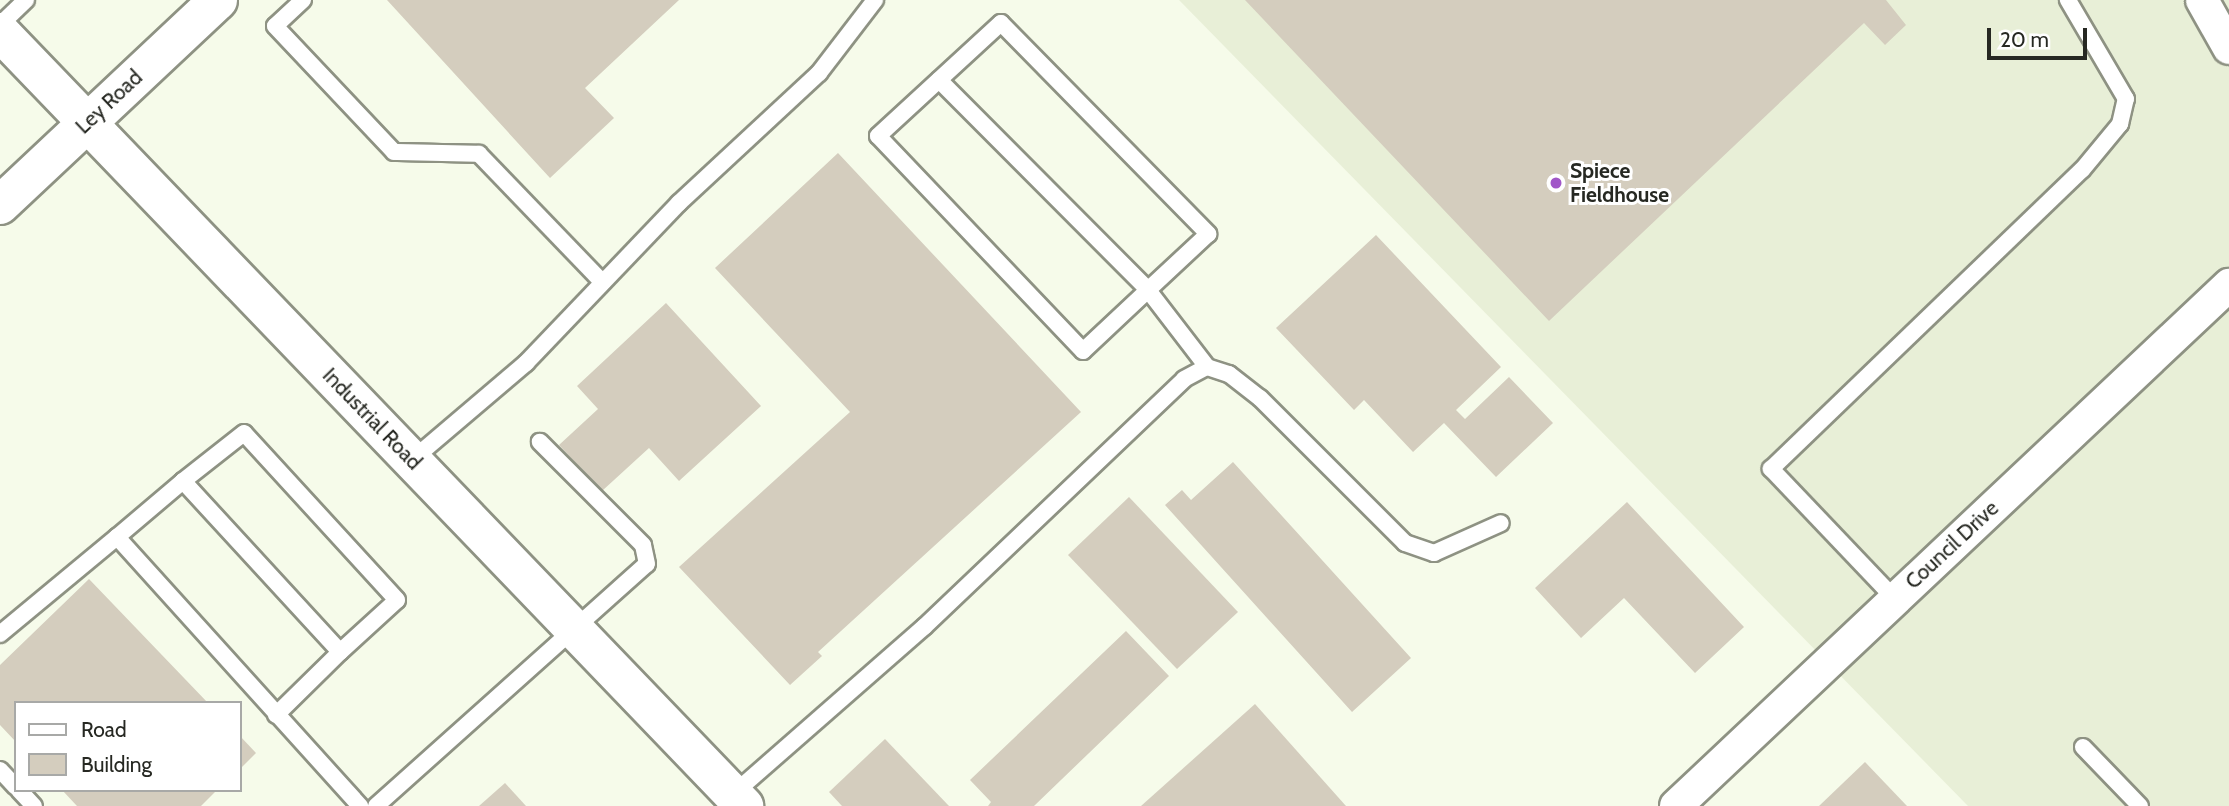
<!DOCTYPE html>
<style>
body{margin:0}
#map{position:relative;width:2229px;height:806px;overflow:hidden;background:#f6fbea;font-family:Cabin,sans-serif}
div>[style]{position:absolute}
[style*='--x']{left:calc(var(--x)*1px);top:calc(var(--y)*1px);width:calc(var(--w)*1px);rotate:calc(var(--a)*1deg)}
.built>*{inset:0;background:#e8efd7}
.building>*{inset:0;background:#d4cdbe}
.roads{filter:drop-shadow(2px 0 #8e9283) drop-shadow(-2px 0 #8e9283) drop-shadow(0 2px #8e9283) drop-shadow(0 -2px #8e9283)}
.service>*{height:16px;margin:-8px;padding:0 8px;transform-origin:8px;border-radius:8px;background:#fff}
.minor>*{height:32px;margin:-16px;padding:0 16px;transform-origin:16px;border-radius:16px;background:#fff}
.tertiary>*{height:38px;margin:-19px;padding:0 19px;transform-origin:19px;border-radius:19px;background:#fff}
.secondary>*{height:38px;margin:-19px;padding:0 19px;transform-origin:19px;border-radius:19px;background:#fff}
.dots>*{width:19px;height:19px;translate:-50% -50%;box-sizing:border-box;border:4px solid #fff;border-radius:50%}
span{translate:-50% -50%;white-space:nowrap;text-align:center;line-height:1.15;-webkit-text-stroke:6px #fff;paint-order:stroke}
.street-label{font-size:21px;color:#262822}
.poi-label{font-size:21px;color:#262822;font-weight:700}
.left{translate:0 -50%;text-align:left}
.legend{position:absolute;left:14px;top:701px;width:228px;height:91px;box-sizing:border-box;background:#fff;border:2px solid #a8a9a7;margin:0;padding:9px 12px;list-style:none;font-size:21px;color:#262822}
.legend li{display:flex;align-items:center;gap:14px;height:35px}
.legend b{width:35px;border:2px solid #a8a9a7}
.scale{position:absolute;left:1987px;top:28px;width:100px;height:32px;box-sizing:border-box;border:4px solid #262822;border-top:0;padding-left:9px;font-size:21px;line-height:24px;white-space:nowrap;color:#262822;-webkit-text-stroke:5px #fff;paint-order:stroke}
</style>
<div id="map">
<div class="built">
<div style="clip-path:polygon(1179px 0,2229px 0,2229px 806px,1968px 806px)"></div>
</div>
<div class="building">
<div style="clip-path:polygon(387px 0,679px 0,585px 88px,614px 118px,550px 178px)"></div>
<div style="clip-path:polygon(1245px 0,1886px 0,1906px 25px,1885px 45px,1864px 23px,1549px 321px)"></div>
<div style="clip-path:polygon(838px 153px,1081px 412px,818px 652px,822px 656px,790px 685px,679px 567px,850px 412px,715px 268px)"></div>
<div style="clip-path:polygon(1376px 235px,1501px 367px,1456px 410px,1465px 419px,1509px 377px,1553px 423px,1496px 477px,1444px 423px,1413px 452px,1364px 400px,1354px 410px,1276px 328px)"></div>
<div style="clip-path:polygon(666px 303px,761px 406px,679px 481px,649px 448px,602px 491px,559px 445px,598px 409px,577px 386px)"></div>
<div style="clip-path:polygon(1233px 462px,1411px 658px,1352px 712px,1165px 505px,1182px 490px,1191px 500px)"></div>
<div style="clip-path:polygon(1129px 497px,1238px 612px,1177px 669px,1068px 555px)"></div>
<div style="clip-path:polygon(1627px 502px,1744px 627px,1695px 673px,1624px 598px,1581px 638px,1535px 588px)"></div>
<div style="clip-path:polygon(89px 579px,208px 703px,16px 703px,16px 742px,0 725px,0 665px)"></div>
<div style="clip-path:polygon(1126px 631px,1169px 676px,1034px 806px,988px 806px,991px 802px,970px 780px)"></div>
<div style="clip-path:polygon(1255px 704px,1346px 806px,1141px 806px)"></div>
<div style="clip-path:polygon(240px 736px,256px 753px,240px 769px)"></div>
<div style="clip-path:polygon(885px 739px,949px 806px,842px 806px,829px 792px)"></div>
<div style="clip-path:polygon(1865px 762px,1907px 806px,1819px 806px)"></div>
<div style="clip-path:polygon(505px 783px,526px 806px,479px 806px)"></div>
<div style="clip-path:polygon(62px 790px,217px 790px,201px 806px,77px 806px)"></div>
</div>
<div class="roads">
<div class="service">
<div style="--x:303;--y:0;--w:38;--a:137"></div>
<div style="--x:275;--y:26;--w:173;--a:46.6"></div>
<div style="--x:394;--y:152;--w:85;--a:1.3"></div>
<div style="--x:479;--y:154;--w:178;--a:46.1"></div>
<div style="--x:0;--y:25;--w:36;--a:-44"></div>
<div style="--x:939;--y:80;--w:296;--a:45.1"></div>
<div style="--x:1148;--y:290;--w:89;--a:136.8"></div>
<div style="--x:1083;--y:351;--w:297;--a:-133.6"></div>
<div style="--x:878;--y:136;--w:167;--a:-42.6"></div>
<div style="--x:1001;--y:23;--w:296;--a:45.5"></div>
<div style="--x:1208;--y:234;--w:82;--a:137"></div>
<div style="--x:1148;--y:290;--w:97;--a:52.5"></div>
<div style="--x:412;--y:460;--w:150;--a:-40.4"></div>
<div style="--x:526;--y:363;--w:221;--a:-46.3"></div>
<div style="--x:679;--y:203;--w:191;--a:-42.9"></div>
<div style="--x:819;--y:73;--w:92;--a:-52.5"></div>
<div style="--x:117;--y:537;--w:87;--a:-40.3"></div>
<div style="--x:183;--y:481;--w:232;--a:47.4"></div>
<div style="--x:340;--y:652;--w:77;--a:-42.4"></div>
<div style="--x:397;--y:600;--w:226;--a:-132.5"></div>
<div style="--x:244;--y:433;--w:78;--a:141.8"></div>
<div style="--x:1895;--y:599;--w:180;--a:-133.6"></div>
<div style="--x:1771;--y:469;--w:431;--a:-43.9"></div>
<div style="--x:2082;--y:170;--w:60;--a:-50.4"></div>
<div style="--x:2120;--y:124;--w:26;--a:-77"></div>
<div style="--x:2126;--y:99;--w:115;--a:-120.4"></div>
<div style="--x:0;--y:634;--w:152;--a:-39.7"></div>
<div style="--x:117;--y:537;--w:363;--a:47.9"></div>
<div style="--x:276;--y:715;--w:90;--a:-44.5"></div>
<div style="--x:2083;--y:747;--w:82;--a:46"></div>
<div style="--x:0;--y:770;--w:23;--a:47"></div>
<div style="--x:19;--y:790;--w:22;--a:47"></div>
<div style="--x:732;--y:795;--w:255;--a:-41.2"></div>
<div style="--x:924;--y:627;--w:359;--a:-43.6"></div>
<div style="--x:1184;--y:379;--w:26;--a:-28"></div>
<div style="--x:1207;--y:367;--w:23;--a:18"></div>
<div style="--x:1229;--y:374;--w:39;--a:38"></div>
<div style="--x:1260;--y:398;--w:205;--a:45"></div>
<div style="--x:1405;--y:543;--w:31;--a:19"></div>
<div style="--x:1434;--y:553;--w:73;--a:-24.1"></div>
<div style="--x:376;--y:806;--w:363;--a:-41.8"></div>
<div style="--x:647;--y:564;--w:19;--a:-102"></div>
<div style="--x:643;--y:545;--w:146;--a:-135"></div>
</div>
<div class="minor">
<div style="--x:2202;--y:0;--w:55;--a:60.6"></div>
<div style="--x:1676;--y:806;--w:760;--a:-43.29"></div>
</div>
<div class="tertiary">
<div style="--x:0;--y:32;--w:1074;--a:46.13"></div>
</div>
<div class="secondary">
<div style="--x:0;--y:205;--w:299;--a:-43.2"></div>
</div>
</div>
<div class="dots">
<div style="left:1556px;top:183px;background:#a156c8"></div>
</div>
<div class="street-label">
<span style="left:109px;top:102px;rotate:-43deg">Ley Road</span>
<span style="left:372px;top:419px;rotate:46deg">Industrial Road</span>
<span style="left:1952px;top:545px;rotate:-43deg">Council Drive</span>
</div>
<div class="poi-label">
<span class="left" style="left:1570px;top:183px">Spiece<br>Fieldhouse</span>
</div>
<ul class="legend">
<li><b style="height:9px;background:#fff"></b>Road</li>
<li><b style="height:19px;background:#d4cdbe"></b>Building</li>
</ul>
<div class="scale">20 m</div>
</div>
